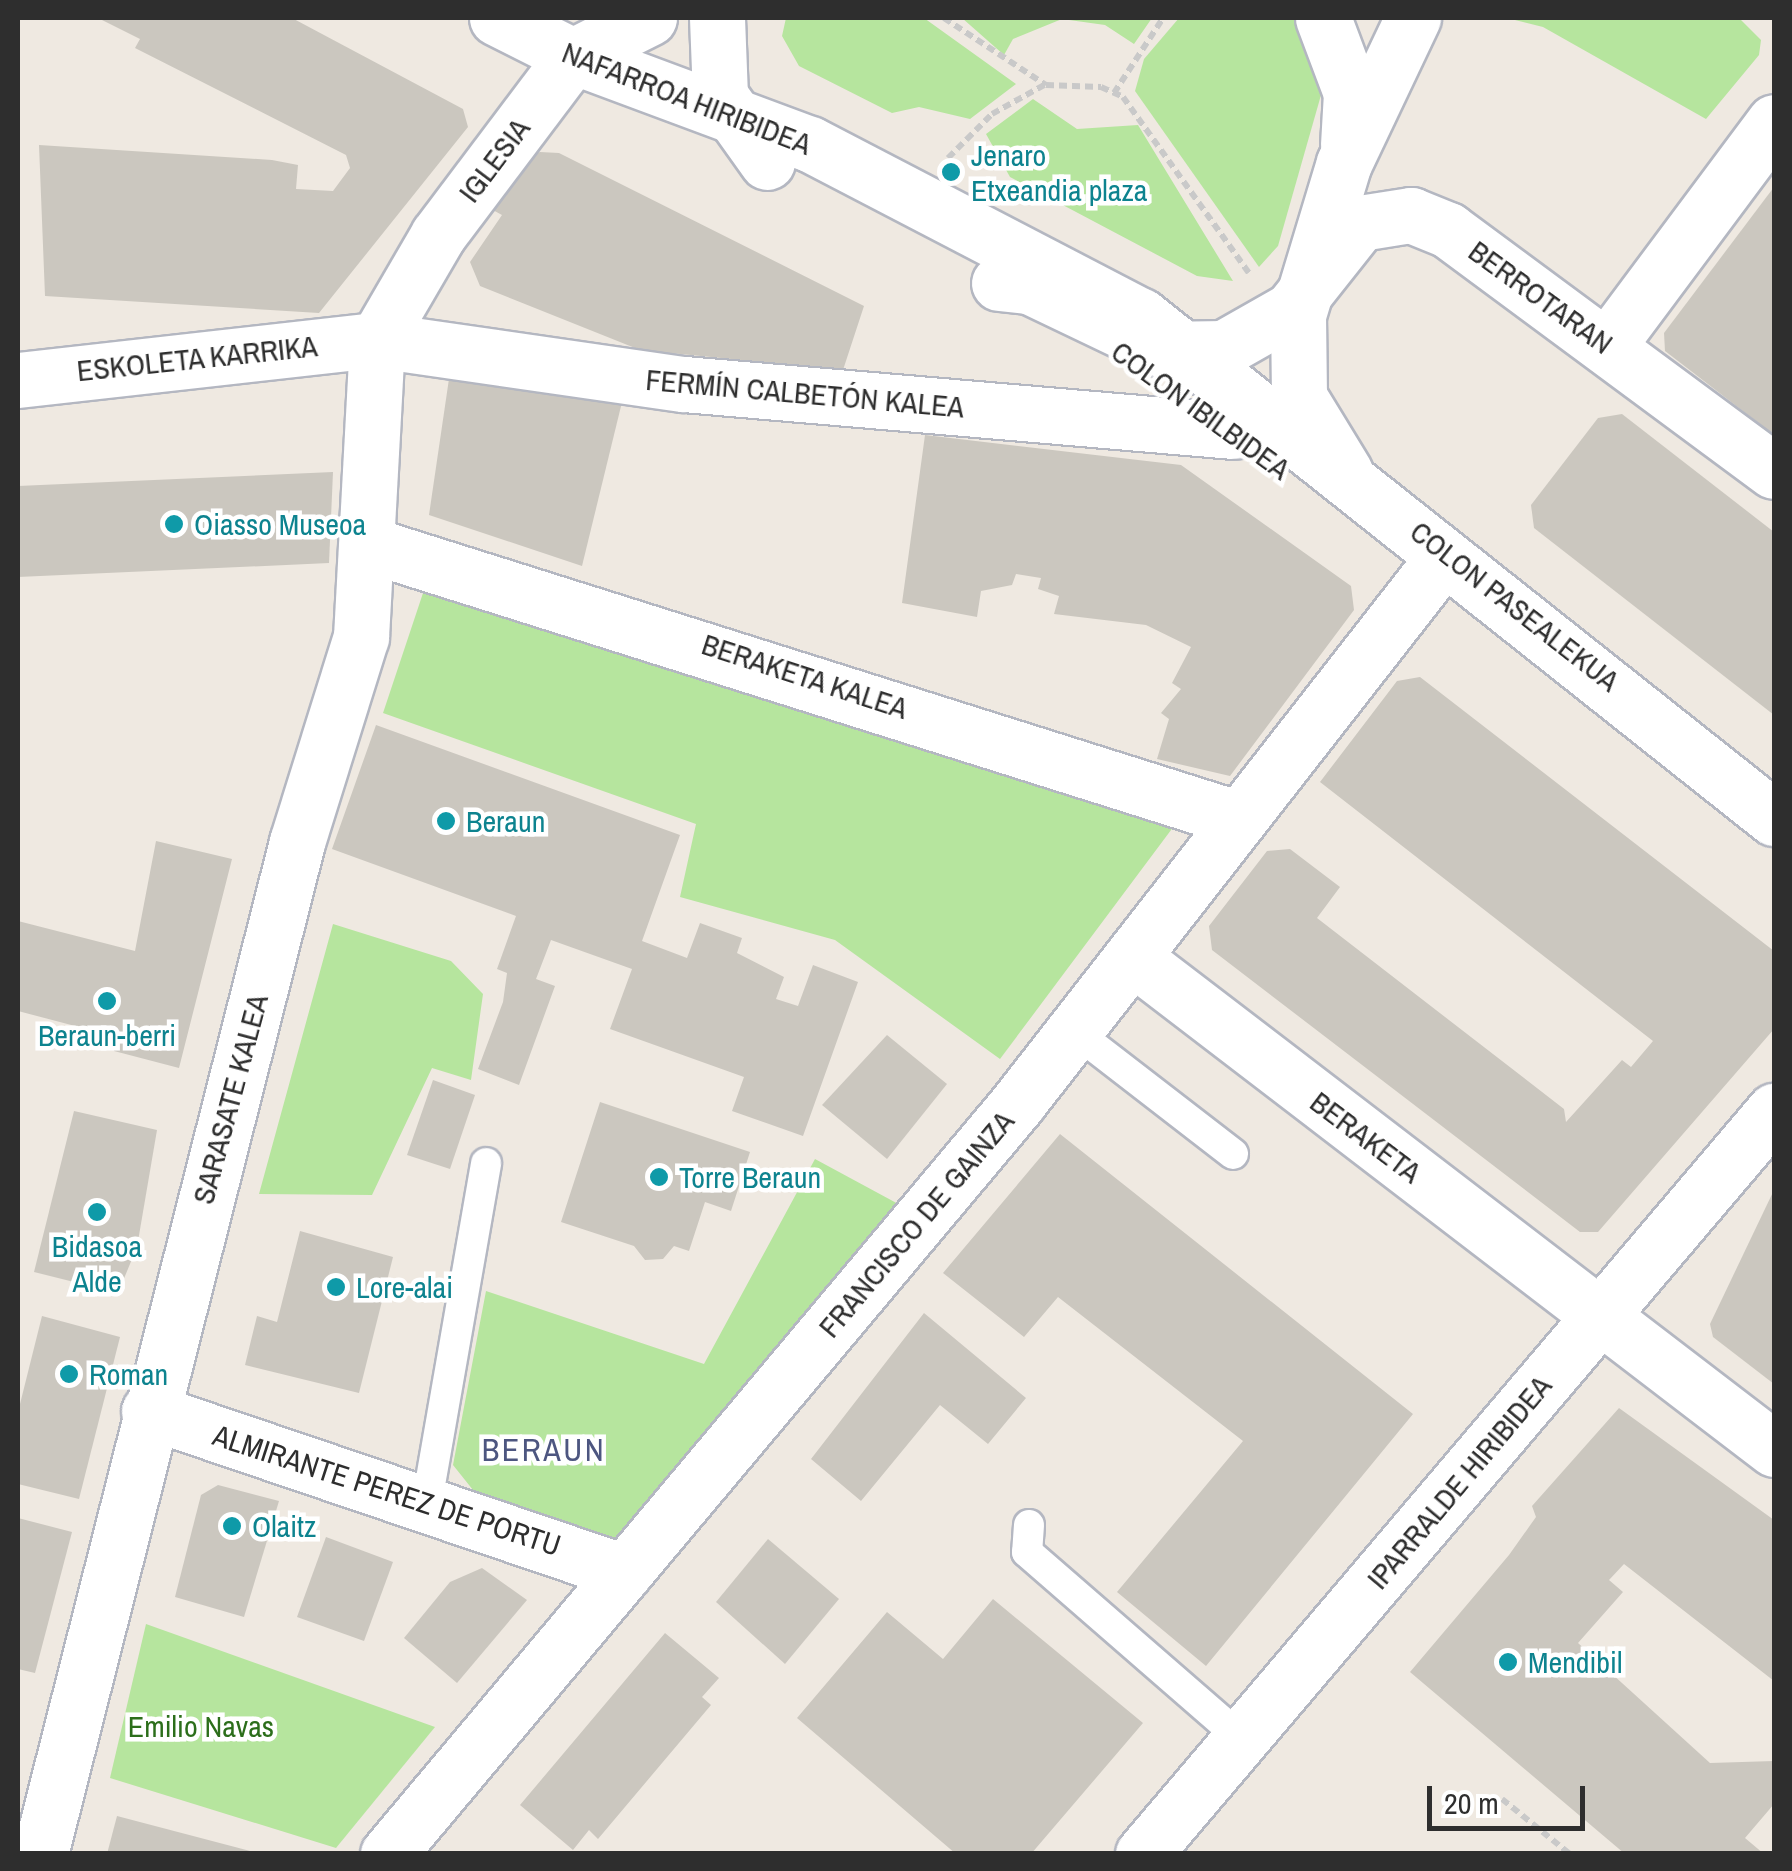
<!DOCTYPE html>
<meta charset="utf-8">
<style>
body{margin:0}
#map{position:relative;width:1792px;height:1871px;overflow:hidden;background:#efe9e1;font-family:"Archivo Narrow",sans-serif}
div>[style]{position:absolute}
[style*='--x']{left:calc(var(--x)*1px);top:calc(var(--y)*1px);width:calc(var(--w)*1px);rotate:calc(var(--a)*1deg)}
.green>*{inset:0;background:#b6e59e}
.building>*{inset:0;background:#cbc7bf}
.path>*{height:6px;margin-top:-3px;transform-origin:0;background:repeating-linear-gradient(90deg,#c9c9c9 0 8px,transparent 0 13px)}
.roads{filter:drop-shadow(2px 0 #b4b7c1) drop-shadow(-2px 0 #b4b7c1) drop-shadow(0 2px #b4b7c1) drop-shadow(0 -2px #b4b7c1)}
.lane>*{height:30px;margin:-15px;padding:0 15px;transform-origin:15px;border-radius:15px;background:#fff}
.street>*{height:55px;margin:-27.5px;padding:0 27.5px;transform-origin:27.5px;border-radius:27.5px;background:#fff}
.secondary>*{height:55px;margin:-27.5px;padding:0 27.5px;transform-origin:27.5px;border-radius:27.5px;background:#fff}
.dots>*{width:28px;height:28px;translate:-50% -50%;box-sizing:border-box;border:5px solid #fff;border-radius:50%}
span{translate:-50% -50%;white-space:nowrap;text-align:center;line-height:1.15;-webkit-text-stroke:9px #fff;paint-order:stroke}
.street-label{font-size:30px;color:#2e2e2e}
.culture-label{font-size:30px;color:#0d838f}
.left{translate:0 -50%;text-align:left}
.park-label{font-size:30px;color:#2c6e1b}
.neighbourhood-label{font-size:32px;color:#4d5680;letter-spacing:2.5px}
.frame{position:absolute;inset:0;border:20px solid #2e2e2e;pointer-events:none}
.scale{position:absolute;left:1427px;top:1786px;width:158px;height:45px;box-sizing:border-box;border:5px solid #2e2e2e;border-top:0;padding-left:12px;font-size:30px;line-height:35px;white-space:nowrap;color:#2e2e2e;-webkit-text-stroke:8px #fff;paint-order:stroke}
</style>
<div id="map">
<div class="green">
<div style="clip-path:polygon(786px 18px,924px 18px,1016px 84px,970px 119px,919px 107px,892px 113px,799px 66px,782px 36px)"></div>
<div style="clip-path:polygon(962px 18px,1152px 18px,1134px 44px,1105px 25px,1062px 19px,1013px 39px,1004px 55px)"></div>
<div style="clip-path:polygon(1179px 18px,1301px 18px,1327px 74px,1278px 246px,1259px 267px,1135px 91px,1144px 59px)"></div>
<div style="clip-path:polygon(1507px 18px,1739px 18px,1761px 40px,1759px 55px,1706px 119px,1543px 27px)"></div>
<div style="clip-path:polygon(1033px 99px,1077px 129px,1138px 125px,1233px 281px,1197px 276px,1010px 177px,986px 134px)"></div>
<div style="clip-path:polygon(428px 578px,1177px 822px,1000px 1059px,835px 940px,680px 897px,696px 824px,383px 713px)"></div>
<div style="clip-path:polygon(333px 924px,451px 961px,483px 994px,471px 1080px,432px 1068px,372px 1195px,259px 1194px)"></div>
<div style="clip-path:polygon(815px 1159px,902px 1206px,622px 1550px,481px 1500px,453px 1465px,486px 1291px,704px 1364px)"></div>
<div style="clip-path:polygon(146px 1624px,435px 1727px,336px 1848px,110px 1778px)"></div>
</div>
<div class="building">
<div style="clip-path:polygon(98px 18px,292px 18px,463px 109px,468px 127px,319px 313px,45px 296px,39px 145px,272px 160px,298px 165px,296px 189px,333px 191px,350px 168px,346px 155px,135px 48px,140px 39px)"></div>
<div style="clip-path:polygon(540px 152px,559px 153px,864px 306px,843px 370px,640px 350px,480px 286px,470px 262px,502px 215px,491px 209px,525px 158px)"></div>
<div style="clip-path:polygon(1774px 187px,1774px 435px,1665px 351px,1664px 333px)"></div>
<div style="clip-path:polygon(450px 372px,623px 398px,582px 566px,429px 515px)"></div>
<div style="clip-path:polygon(1622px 414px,1774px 532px,1774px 715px,1534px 528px,1531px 505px,1598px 418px)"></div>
<div style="clip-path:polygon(925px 435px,1181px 465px,1351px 586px,1354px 610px,1230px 776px,1157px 759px,1169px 719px,1161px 713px,1181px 689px,1172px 683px,1191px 647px,1146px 625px,1054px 614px,1059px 596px,1038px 589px,1041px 578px,1016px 574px,1012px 585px,981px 591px,977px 617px,902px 603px)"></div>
<div style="clip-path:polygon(333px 472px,329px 563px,18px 577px,18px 486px)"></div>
<div style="clip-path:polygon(1420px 677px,1774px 951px,1774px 1029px,1598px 1232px,1580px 1232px,1212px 950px,1209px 926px,1267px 851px,1290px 849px,1340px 887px,1317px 918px,1564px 1109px,1566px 1122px,1622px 1060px,1631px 1067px,1653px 1041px,1320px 782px,1397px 681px)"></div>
<div style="clip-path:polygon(376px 725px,680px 835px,642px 941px,687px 958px,700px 923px,742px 938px,737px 953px,784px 977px,776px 999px,798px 1006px,813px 965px,858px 982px,803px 1136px,732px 1111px,744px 1077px,610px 1029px,632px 969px,551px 940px,536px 979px,555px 986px,519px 1085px,478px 1069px,503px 1002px,507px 973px,497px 969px,516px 916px,332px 849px)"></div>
<div style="clip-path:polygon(156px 841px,232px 859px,179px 1068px,114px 1051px,117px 1037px,18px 1011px,18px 921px,135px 951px)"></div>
<div style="clip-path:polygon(887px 1035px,947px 1084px,887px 1159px,822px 1105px)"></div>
<div style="clip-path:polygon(433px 1080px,475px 1095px,450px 1169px,407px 1155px)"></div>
<div style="clip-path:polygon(600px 1102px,750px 1152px,731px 1211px,705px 1202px,689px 1251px,674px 1246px,663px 1259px,645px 1260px,634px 1246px,561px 1222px)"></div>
<div style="clip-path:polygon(74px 1111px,157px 1130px,137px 1247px,118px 1293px,34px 1272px)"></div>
<div style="clip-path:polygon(1060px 1134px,1413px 1414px,1206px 1666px,1117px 1592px,1243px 1441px,1058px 1297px,1024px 1337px,943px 1273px)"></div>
<div style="clip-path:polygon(1774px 1190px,1774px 1384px,1713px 1337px,1710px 1324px)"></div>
<div style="clip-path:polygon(300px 1231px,393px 1257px,359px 1393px,245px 1365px,257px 1316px,277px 1322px)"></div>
<div style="clip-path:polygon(924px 1313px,1026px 1398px,988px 1444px,940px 1405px,861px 1501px,811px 1459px)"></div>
<div style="clip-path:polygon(42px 1316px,120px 1337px,79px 1499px,18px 1484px,18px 1412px)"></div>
<div style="clip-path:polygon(1619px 1408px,1774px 1520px,1774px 1681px,1624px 1564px,1609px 1580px,1623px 1592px,1578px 1643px,1710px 1763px,1774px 1761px,1774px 1804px,1745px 1838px,1764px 1854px,1625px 1854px,1410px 1672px,1509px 1555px,1536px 1517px,1532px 1506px)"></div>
<div style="clip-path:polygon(218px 1485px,279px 1501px,244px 1617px,175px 1597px,201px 1495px)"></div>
<div style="clip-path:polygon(18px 1518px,72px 1532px,35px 1673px,18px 1669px)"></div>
<div style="clip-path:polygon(326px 1537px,393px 1562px,364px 1641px,297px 1617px)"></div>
<div style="clip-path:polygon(768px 1539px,839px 1599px,785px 1664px,716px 1602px)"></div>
<div style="clip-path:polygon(482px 1568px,527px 1600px,457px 1683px,404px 1638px,450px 1582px)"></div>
<div style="clip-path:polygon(993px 1599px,1143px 1723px,1031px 1854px,956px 1854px,797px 1718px,887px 1612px,943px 1659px)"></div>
<div style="clip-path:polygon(665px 1633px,719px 1678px,702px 1697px,711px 1705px,598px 1839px,589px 1830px,573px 1850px,520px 1805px)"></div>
<div style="clip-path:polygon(117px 1816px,254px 1852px,254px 1854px,107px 1854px)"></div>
</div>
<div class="path">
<div style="--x:944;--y:18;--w:122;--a:33.3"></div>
<div style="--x:1046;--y:85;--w:55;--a:2.1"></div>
<div style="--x:1101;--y:87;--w:24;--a:24"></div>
<div style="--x:1123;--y:97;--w:216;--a:54.4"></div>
<div style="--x:1114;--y:93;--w:90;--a:-56.8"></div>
<div style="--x:948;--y:158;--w:62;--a:-45"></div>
<div style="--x:992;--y:114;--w:60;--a:-29.1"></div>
<div style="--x:1502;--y:1799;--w:87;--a:39"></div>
</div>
<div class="roads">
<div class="lane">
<div style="--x:1074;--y:1031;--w:201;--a:37.7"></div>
<div style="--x:427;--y:1502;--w:344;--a:-80.1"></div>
<div style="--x:1029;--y:1525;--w:27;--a:94"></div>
<div style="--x:1027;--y:1552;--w:284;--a:41"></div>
</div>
<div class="street">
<div style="--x:717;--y:18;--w:78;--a:87.8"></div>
<div style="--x:720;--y:96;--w:81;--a:54.5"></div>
<div style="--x:1323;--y:18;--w:80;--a:69.5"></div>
<div style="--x:1351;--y:93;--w:52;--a:93.3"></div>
<div style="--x:999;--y:283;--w:30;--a:6"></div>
<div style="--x:1029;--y:286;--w:146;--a:25.5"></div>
<div style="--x:1161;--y:349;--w:63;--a:-0.9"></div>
<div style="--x:1224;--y:348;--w:77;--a:-29.6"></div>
<div style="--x:1291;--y:310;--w:111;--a:-51.6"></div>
<div style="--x:1360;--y:223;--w:52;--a:-8.9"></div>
<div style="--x:1411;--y:215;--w:40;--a:22"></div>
<div style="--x:1448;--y:230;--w:405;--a:36.5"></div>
<div style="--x:1608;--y:345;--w:278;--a:-53.3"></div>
<div style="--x:18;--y:380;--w:361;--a:-6.4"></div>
<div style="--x:377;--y:340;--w:310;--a:8.2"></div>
<div style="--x:684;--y:384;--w:551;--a:4.89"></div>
<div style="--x:1345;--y:472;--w:88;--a:-121.5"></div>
<div style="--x:1299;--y:397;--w:82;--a:-90.7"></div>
<div style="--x:1298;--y:315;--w:159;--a:-73.2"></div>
<div style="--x:1344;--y:163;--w:161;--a:-64.6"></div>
<div style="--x:367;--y:544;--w:914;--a:17.5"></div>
<div style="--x:1132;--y:957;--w:809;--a:37.46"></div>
<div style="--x:149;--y:1411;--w:502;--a:18.72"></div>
<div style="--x:40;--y:1854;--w:1044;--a:-75.75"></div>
<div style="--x:297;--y:842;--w:215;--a:-72.7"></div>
<div style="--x:361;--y:637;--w:297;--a:-86.9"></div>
<div style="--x:377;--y:340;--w:121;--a:-59.8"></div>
<div style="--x:438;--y:235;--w:224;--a:-53"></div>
<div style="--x:573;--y:56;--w:85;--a:-26.6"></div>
<div style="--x:388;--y:1854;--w:979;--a:-50.01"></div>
<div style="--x:1017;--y:1104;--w:665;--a:-52.03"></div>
</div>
<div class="secondary">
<div style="--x:497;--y:18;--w:85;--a:26.6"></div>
<div style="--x:573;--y:56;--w:253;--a:20.4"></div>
<div style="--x:810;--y:144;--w:373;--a:27.5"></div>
<div style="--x:1141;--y:316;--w:808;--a:38.42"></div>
<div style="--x:1143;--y:1854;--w:975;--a:-49.66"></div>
</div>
</div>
<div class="dots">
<div style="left:951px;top:172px;background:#0f9aa8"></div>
<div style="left:174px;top:524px;background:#0f9aa8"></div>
<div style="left:446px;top:821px;background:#0f9aa8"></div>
<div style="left:107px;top:1001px;background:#0f9aa8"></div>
<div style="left:659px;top:1177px;background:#0f9aa8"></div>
<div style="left:97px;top:1212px;background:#0f9aa8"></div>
<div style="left:336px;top:1287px;background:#0f9aa8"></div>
<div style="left:69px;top:1374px;background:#0f9aa8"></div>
<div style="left:232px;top:1526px;background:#0f9aa8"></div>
<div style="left:1508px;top:1662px;background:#0f9aa8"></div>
</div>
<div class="street-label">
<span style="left:687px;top:98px;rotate:21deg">NAFARROA HIRIBIDEA</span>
<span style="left:494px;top:160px;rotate:-53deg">IGLESIA</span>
<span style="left:1541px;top:297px;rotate:36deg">BERROTARAN</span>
<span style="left:197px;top:358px;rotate:-6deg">ESKOLETA KARRIKA</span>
<span style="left:805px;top:393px;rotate:5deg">FERMÍN CALBETÓN KALEA</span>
<span style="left:1201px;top:410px;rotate:36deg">COLON IBILBIDEA</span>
<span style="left:1515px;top:606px;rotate:38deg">COLON PASEALEKUA</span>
<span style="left:805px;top:676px;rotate:18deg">BERAKETA KALEA</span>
<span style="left:230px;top:1099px;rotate:-75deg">SARASATE KALEA</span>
<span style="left:1366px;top:1137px;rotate:37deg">BERAKETA</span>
<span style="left:916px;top:1224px;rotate:-50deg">FRANCISCO DE GAINZA</span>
<span style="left:1459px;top:1482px;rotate:-50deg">IPARRALDE HIRIBIDEA</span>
<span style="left:387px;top:1490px;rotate:18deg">ALMIRANTE PEREZ DE PORTU</span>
</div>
<div class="culture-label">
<span class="left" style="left:971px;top:172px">Jenaro<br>Etxeandia plaza</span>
<span class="left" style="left:194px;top:524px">Oiasso Museoa</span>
<span class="left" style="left:466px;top:821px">Beraun</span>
<span style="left:107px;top:1035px">Beraun-berri</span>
<span class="left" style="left:679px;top:1177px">Torre Beraun</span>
<span style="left:97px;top:1263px">Bidasoa<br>Alde</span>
<span class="left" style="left:356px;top:1287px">Lore-alai</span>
<span class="left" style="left:89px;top:1374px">Roman</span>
<span class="left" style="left:252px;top:1526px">Olaitz</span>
<span class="left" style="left:1528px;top:1662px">Mendibil</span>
</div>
<div class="park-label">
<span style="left:201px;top:1726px">Emilio Navas</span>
</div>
<div class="neighbourhood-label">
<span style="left:544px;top:1450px">BERAUN</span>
</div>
<div class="frame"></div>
<div class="scale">20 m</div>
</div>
